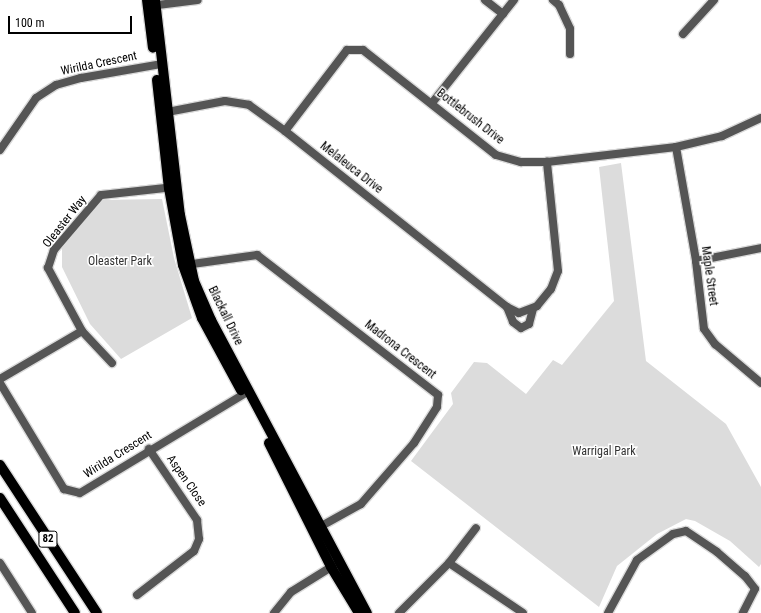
<!DOCTYPE html>
<style>
body{margin:0}
#map{position:relative;width:761px;height:613px;overflow:hidden;background:#fff;font-family:"Roboto Condensed",sans-serif}
div>[style]{position:absolute}
[style*='--x']{left:calc(var(--x)*1px);top:calc(var(--y)*1px);width:calc(var(--w)*1px);rotate:calc(var(--a)*1deg)}
.green>*{inset:0;background:#dcdcdc}
.roads{filter:drop-shadow(1px 0 #dbdbdb) drop-shadow(-1px 0 #dbdbdb) drop-shadow(0 1px #dbdbdb) drop-shadow(0 -1px #dbdbdb)}
.minor>*{height:8px;margin:-4px;padding:0 4px;transform-origin:4px;border-radius:4px;background:#555}
.major>*{height:10px;margin:-5px;padding:0 5px;transform-origin:5px;border-radius:5px;background:#000}
span{translate:-50% -50%;white-space:nowrap;text-align:center;line-height:1.15;-webkit-text-stroke:3px #fff;paint-order:stroke}
.shield-label span{padding:1px 3px;background:#fff;border:1px solid;border-radius:3px;-webkit-text-stroke-width:0}
.shield-label{font-size:11px;color:#000;font-weight:700}
.street-label{font-size:12px;color:#000}
.park-label{font-size:12px;color:#333}
.scale{position:absolute;left:8px;top:16px;width:124px;height:18px;box-sizing:border-box;border:2px solid #000;border-top:0;padding-left:5px;font-size:12px;line-height:14px;white-space:nowrap;color:#000;-webkit-text-stroke:3px #fff;paint-order:stroke}
</style>
<div id="map">
<div class="green">
<div style="clip-path:polygon(621px 163px,646px 361px,726px 424px,761px 487px,761px 564px,759px 567px,730px 541px,695px 521px,686px 519px,657px 534px,617px 566px,599px 607px,411px 461px,453px 404px,451px 393px,474px 362px,487px 363px,526px 394px,553px 360px,562px 365px,614px 301px,599px 167px)"></div>
<div style="clip-path:polygon(162px 199px,174px 258px,192px 318px,121px 359px,90px 324px,62px 267px,62px 245px,101px 200px)"></div>
</div>
<div class="roads">
<div class="minor">
<div style="--x:485;--y:0;--w:23;--a:38"></div>
<div style="--x:553;--y:0;--w:8;--a:40"></div>
<div style="--x:559;--y:5;--w:26;--a:65"></div>
<div style="--x:570;--y:29;--w:25;--a:90"></div>
<div style="--x:150;--y:6;--w:48;--a:-7.1"></div>
<div style="--x:683;--y:34;--w:46;--a:-47.6"></div>
<div style="--x:432;--y:103;--w:132;--a:-51.5"></div>
<div style="--x:162;--y:113;--w:64;--a:-10.8"></div>
<div style="--x:225;--y:101;--w:24;--a:9"></div>
<div style="--x:249;--y:105;--w:44;--a:35.8"></div>
<div style="--x:285;--y:131;--w:283;--a:38.4"></div>
<div style="--x:507;--y:307;--w:13;--a:27"></div>
<div style="--x:519;--y:313;--w:19;--a:-21"></div>
<div style="--x:537;--y:306;--w:22;--a:-51"></div>
<div style="--x:551;--y:289;--w:19;--a:-69"></div>
<div style="--x:558;--y:271;--w:110;--a:-95.8"></div>
<div style="--x:285;--y:131;--w:102;--a:-52.6"></div>
<div style="--x:347;--y:50;--w:16;--a:0"></div>
<div style="--x:363;--y:50;--w:169;--a:38.3"></div>
<div style="--x:496;--y:155;--w:26;--a:16"></div>
<div style="--x:521;--y:162;--w:26;--a:0"></div>
<div style="--x:547;--y:162;--w:130;--a:-6.6"></div>
<div style="--x:676;--y:147;--w:47;--a:-13.4"></div>
<div style="--x:722;--y:136;--w:43;--a:-24.8"></div>
<div style="--x:676;--y:147;--w:116;--a:80"></div>
<div style="--x:696;--y:261;--w:68;--a:83.3"></div>
<div style="--x:704;--y:329;--w:19;--a:54"></div>
<div style="--x:715;--y:344;--w:60;--a:40.3"></div>
<div style="--x:0;--y:150;--w:63;--a:-55.3"></div>
<div style="--x:36;--y:98;--w:24;--a:-33"></div>
<div style="--x:56;--y:85;--w:26;--a:-16"></div>
<div style="--x:81;--y:78;--w:81;--a:-9.9"></div>
<div style="--x:696;--y:261;--w:66;--a:-11.3"></div>
<div style="--x:185;--y:265;--w:73;--a:-7.9"></div>
<div style="--x:257;--y:255;--w:229;--a:37.7"></div>
<div style="--x:438;--y:395;--w:12;--a:95"></div>
<div style="--x:437;--y:407;--w:43;--a:122.6"></div>
<div style="--x:414;--y:443;--w:81;--a:131"></div>
<div style="--x:361;--y:504;--w:51;--a:150.9"></div>
<div style="--x:507;--y:307;--w:16;--a:68"></div>
<div style="--x:513;--y:322;--w:10;--a:37"></div>
<div style="--x:521;--y:328;--w:9;--a:-27"></div>
<div style="--x:529;--y:324;--w:16;--a:-75"></div>
<div style="--x:112;--y:363;--w:44;--a:-133.2"></div>
<div style="--x:82;--y:331;--w:72;--a:-118.4"></div>
<div style="--x:48;--y:268;--w:19;--a:-72"></div>
<div style="--x:54;--y:250;--w:72;--a:-49.5"></div>
<div style="--x:101;--y:195;--w:72;--a:-6.3"></div>
<div style="--x:0;--y:379;--w:95;--a:-30.3"></div>
<div style="--x:0;--y:383;--w:124;--a:58.9"></div>
<div style="--x:64;--y:489;--w:16;--a:14"></div>
<div style="--x:80;--y:493;--w:197;--a:-31.1"></div>
<div style="--x:0;--y:563;--w:59;--a:57.4"></div>
<div style="--x:449;--y:563;--w:89;--a:34"></div>
<div style="--x:137;--y:595;--w:72;--a:-37.7"></div>
<div style="--x:194;--y:551;--w:13;--a:-67"></div>
<div style="--x:199;--y:539;--w:19;--a:-96"></div>
<div style="--x:197;--y:520;--w:86;--a:-124.1"></div>
<div style="--x:274;--y:613;--w:27;--a:-51"></div>
<div style="--x:291;--y:592;--w:53;--a:-31.9"></div>
<div style="--x:399;--y:613;--w:71;--a:-45"></div>
<div style="--x:449;--y:563;--w:44;--a:-52.4"></div>
<div style="--x:608;--y:613;--w:60;--a:-61.3"></div>
<div style="--x:637;--y:560;--w:44;--a:-35.8"></div>
<div style="--x:673;--y:534;--w:13;--a:-13"></div>
<div style="--x:686;--y:531;--w:37;--a:34"></div>
<div style="--x:717;--y:552;--w:37;--a:41"></div>
<div style="--x:745;--y:576;--w:16;--a:52"></div>
<div style="--x:755;--y:589;--w:27;--a:117"></div>
</div>
<div class="major">
<div style="--x:147;--y:0;--w:48;--a:82.9"></div>
<div style="--x:155;--y:0;--w:216;--a:83.4"></div>
<div style="--x:180;--y:215;--w:67;--a:78"></div>
<div style="--x:194;--y:281;--w:43;--a:66.4"></div>
<div style="--x:211;--y:320;--w:332;--a:62"></div>
<div style="--x:157;--y:80;--w:109;--a:83.7"></div>
<div style="--x:169;--y:188;--w:78;--a:79.7"></div>
<div style="--x:183;--y:265;--w:56;--a:70.3"></div>
<div style="--x:202;--y:318;--w:82;--a:61.6"></div>
<div style="--x:269;--y:443;--w:139;--a:63.4"></div>
<div style="--x:331;--y:567;--w:54;--a:58.7"></div>
<div style="--x:0;--y:465;--w:177;--a:56.8"></div>
<div style="--x:0;--y:498;--w:137;--a:56.9"></div>
</div>
</div>
<div class="shield-label">
<span style="left:48px;top:539px">82</span>
</div>
<div class="street-label">
<span style="left:99px;top:64px;rotate:-12deg">Wirilda Crescent</span>
<span style="left:470px;top:117px;rotate:38deg">Bottlebrush Drive</span>
<span style="left:351px;top:168px;rotate:38deg">Melaleuca Drive</span>
<span style="left:65px;top:222px;rotate:-52deg">Oleaster Way</span>
<span style="left:709px;top:276px;rotate:82deg">Maple Street</span>
<span style="left:225px;top:316px;rotate:64deg">Blackall Drive</span>
<span style="left:400px;top:350px;rotate:38deg">Madrona Crescent</span>
<span style="left:118px;top:455px;rotate:-32deg">Wirilda Crescent</span>
<span style="left:186px;top:481px;rotate:55deg">Aspen Close</span>
</div>
<div class="park-label">
<span style="left:120px;top:262px">Oleaster Park</span>
<span style="left:604px;top:452px">Warrigal Park</span>
</div>
<div class="scale">100 m</div>
</div>
